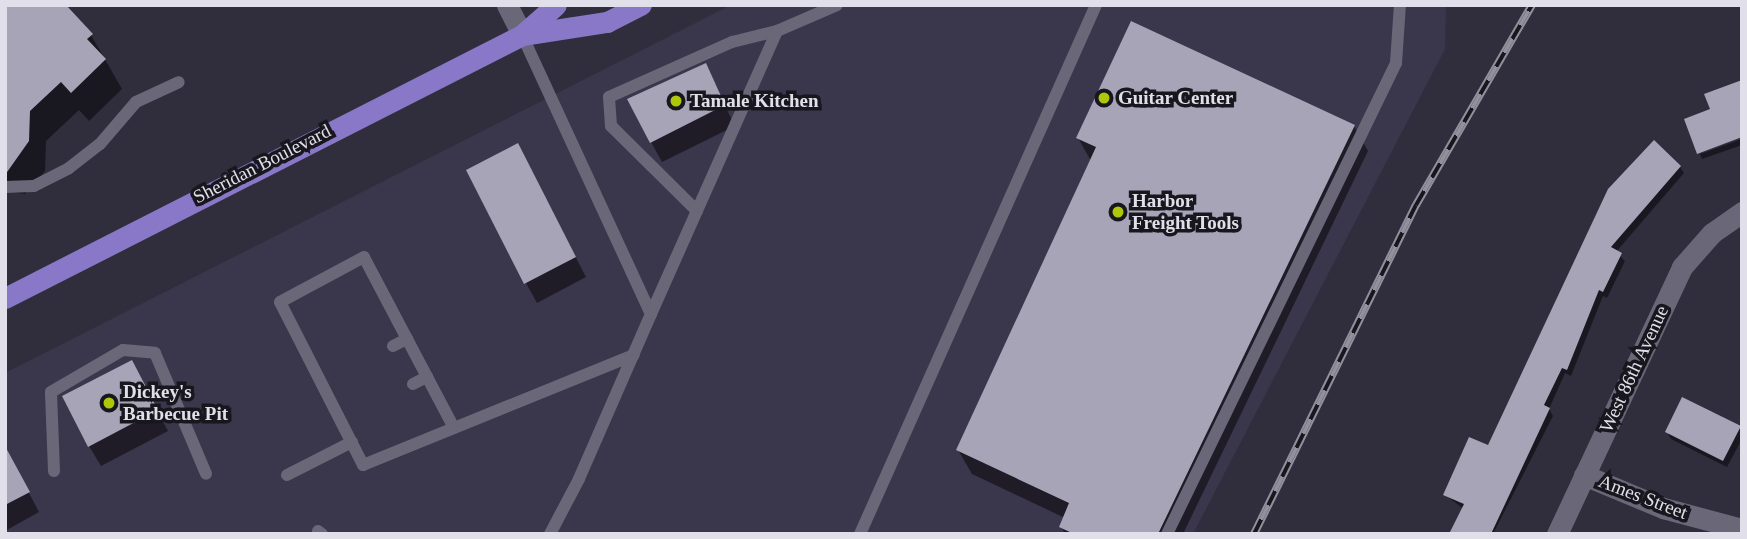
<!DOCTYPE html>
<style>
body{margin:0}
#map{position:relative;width:1747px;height:539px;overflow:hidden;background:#302e3d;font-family:"Times New Roman",serif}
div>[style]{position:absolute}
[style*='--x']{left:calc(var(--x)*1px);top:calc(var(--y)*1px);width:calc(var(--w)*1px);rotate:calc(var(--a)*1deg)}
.built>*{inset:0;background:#3a364c}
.shadow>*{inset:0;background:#0007}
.building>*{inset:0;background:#a7a4b7}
.service>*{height:12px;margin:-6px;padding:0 6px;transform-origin:6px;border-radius:6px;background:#6a6779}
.minor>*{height:21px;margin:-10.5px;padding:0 10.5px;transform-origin:10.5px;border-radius:10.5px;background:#6a6779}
.primary>*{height:21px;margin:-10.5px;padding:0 10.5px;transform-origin:10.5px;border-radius:10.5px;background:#8978c7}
.rail>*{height:8px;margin-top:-4px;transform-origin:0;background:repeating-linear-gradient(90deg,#18171e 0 16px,#92909d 0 32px);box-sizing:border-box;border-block:2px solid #92909d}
.dots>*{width:19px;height:19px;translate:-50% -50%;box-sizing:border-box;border:4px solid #18171e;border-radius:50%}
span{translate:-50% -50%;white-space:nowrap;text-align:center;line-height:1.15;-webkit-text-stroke:7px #18171e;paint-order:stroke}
.poi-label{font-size:19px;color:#e1e0ea;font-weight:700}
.left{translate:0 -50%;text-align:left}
.street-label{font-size:19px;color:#e1e0ea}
.frame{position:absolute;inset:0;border:7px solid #e1e0ea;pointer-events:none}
</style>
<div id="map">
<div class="built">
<div style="clip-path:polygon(731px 5px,1446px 5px,1445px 49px,1193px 534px,5px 534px,5px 373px)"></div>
</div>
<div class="shadow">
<div style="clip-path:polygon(5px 5px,91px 35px,122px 89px,89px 121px,79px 110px,46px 141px,45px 171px,25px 194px,5px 191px)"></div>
<div style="clip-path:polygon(705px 66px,735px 126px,662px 162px,651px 142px)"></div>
<div style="clip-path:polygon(1354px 126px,1368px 151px,1183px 534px,1065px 534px,1061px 526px,1065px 518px,972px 474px,958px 450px,1091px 161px,1078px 138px)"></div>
<div style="clip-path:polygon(1742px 139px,1742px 145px,1702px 159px,1700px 154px)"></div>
<div style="clip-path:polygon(528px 165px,586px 277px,537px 303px,526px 283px)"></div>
<div style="clip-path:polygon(1680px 167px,1684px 173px,1616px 252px,1625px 261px,1607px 298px,1603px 296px,1571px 376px,1565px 373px,1549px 409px,1553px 416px,1493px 534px,1451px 534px,1464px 509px,1445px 495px,1489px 447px,1609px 190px)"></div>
<div style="clip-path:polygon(142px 382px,168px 431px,101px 466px,89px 446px)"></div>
<div style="clip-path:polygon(1740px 428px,1742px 439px,1727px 467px,1671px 439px,1667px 432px)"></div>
<div style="clip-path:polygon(5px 448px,39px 512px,5px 531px)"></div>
</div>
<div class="building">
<div style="clip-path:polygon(5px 5px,66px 5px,93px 34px,87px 39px,106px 59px,71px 93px,61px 82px,30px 111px,29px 141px,5px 175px)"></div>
<div style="clip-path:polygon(1131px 21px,1355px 125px,1158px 534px,1074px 534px,1059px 527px,1069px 503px,956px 450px,1096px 147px,1076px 138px)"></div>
<div style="clip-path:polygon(706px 63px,725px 105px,650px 143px,627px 99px)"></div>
<div style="clip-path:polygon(1742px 80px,1742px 137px,1697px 154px,1684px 119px,1710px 109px,1704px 94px)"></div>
<div style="clip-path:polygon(1654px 140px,1681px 166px,1611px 247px,1622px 253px,1603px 292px,1599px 290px,1567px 370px,1562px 368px,1544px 405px,1550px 408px,1491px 534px,1449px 534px,1464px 504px,1443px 495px,1469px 437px,1488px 445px,1608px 189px)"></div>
<div style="clip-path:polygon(518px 143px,576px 257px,524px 284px,466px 170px)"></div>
<div style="clip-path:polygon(132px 360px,158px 410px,88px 447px,62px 396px)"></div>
<div style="clip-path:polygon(1682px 397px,1741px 426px,1723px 461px,1665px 432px)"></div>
<div style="clip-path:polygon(5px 446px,30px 492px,5px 505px)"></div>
</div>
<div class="service">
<div style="--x:522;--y:35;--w:307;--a:65.2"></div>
<div style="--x:651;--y:314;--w:180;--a:113.6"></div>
<div style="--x:579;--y:479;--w:62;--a:117.8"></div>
<div style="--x:5;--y:187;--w:29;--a:-2"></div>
<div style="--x:34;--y:186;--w:39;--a:-27"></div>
<div style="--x:69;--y:168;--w:39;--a:-38"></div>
<div style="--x:100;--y:144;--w:55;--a:-49.4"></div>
<div style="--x:136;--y:102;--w:47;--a:-24.9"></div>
<div style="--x:697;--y:211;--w:121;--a:-135.3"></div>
<div style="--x:611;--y:126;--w:29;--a:-94"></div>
<div style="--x:609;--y:97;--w:135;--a:-24.1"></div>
<div style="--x:732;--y:42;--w:46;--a:-13.7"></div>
<div style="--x:651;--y:314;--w:310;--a:-66"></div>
<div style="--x:777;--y:31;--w:65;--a:-23.4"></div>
<div style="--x:393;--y:346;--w:16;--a:-27"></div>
<div style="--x:413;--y:384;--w:16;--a:-27"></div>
<div style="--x:454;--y:428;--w:193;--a:-117.8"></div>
<div style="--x:364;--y:257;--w:95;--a:151.8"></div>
<div style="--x:280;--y:302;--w:183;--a:63"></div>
<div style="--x:363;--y:465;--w:292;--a:-22.1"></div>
<div style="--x:54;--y:471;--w:79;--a:-92.2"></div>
<div style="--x:51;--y:392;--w:83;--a:-30.3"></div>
<div style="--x:123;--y:350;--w:32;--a:5"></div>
<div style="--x:155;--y:353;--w:131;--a:67.1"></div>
<div style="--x:287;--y:475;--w:73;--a:-26.9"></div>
<div style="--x:318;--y:531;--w:5;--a:37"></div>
<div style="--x:860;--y:534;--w:579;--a:-65.96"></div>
<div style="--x:1167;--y:534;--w:524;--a:-64.07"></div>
<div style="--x:1396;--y:63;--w:58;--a:-86.1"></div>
</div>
<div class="minor">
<div style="--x:507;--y:5;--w:34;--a:63"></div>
<div style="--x:1584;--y:475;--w:86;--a:22.7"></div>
<div style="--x:1663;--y:508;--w:82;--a:14.9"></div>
<div style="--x:1557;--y:534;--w:295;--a:-64.9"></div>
<div style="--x:1682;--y:267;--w:45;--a:-48.6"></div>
<div style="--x:1712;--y:233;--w:37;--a:-35"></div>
</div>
<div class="primary">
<div style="--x:522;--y:35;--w:86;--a:-8.7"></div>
<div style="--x:607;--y:22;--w:38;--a:-27"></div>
<div style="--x:5;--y:298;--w:580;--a:-26.96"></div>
<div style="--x:522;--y:35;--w:45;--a:-41.4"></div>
</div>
<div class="rail">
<div style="--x:1254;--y:534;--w:367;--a:-63.8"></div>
<div style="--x:1416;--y:205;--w:231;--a:-59.9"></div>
</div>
<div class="dots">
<div style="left:1104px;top:98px;background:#aec60b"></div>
<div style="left:676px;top:101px;background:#aec60b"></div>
<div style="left:1118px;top:212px;background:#aec60b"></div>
<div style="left:109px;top:403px;background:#aec60b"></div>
</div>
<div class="poi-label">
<span class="left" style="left:1118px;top:98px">Guitar Center</span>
<span class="left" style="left:690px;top:101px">Tamale Kitchen</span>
<span class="left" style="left:1132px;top:212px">Harbor<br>Freight Tools</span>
<span class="left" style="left:123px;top:403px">Dickey's<br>Barbecue Pit</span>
</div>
<div class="street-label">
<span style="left:262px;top:164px;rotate:-27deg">Sheridan Boulevard</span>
<span style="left:1634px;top:369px;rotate:-65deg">West 86th Avenue</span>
<span style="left:1643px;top:497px;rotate:21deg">Ames Street</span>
</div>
<div class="frame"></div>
</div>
